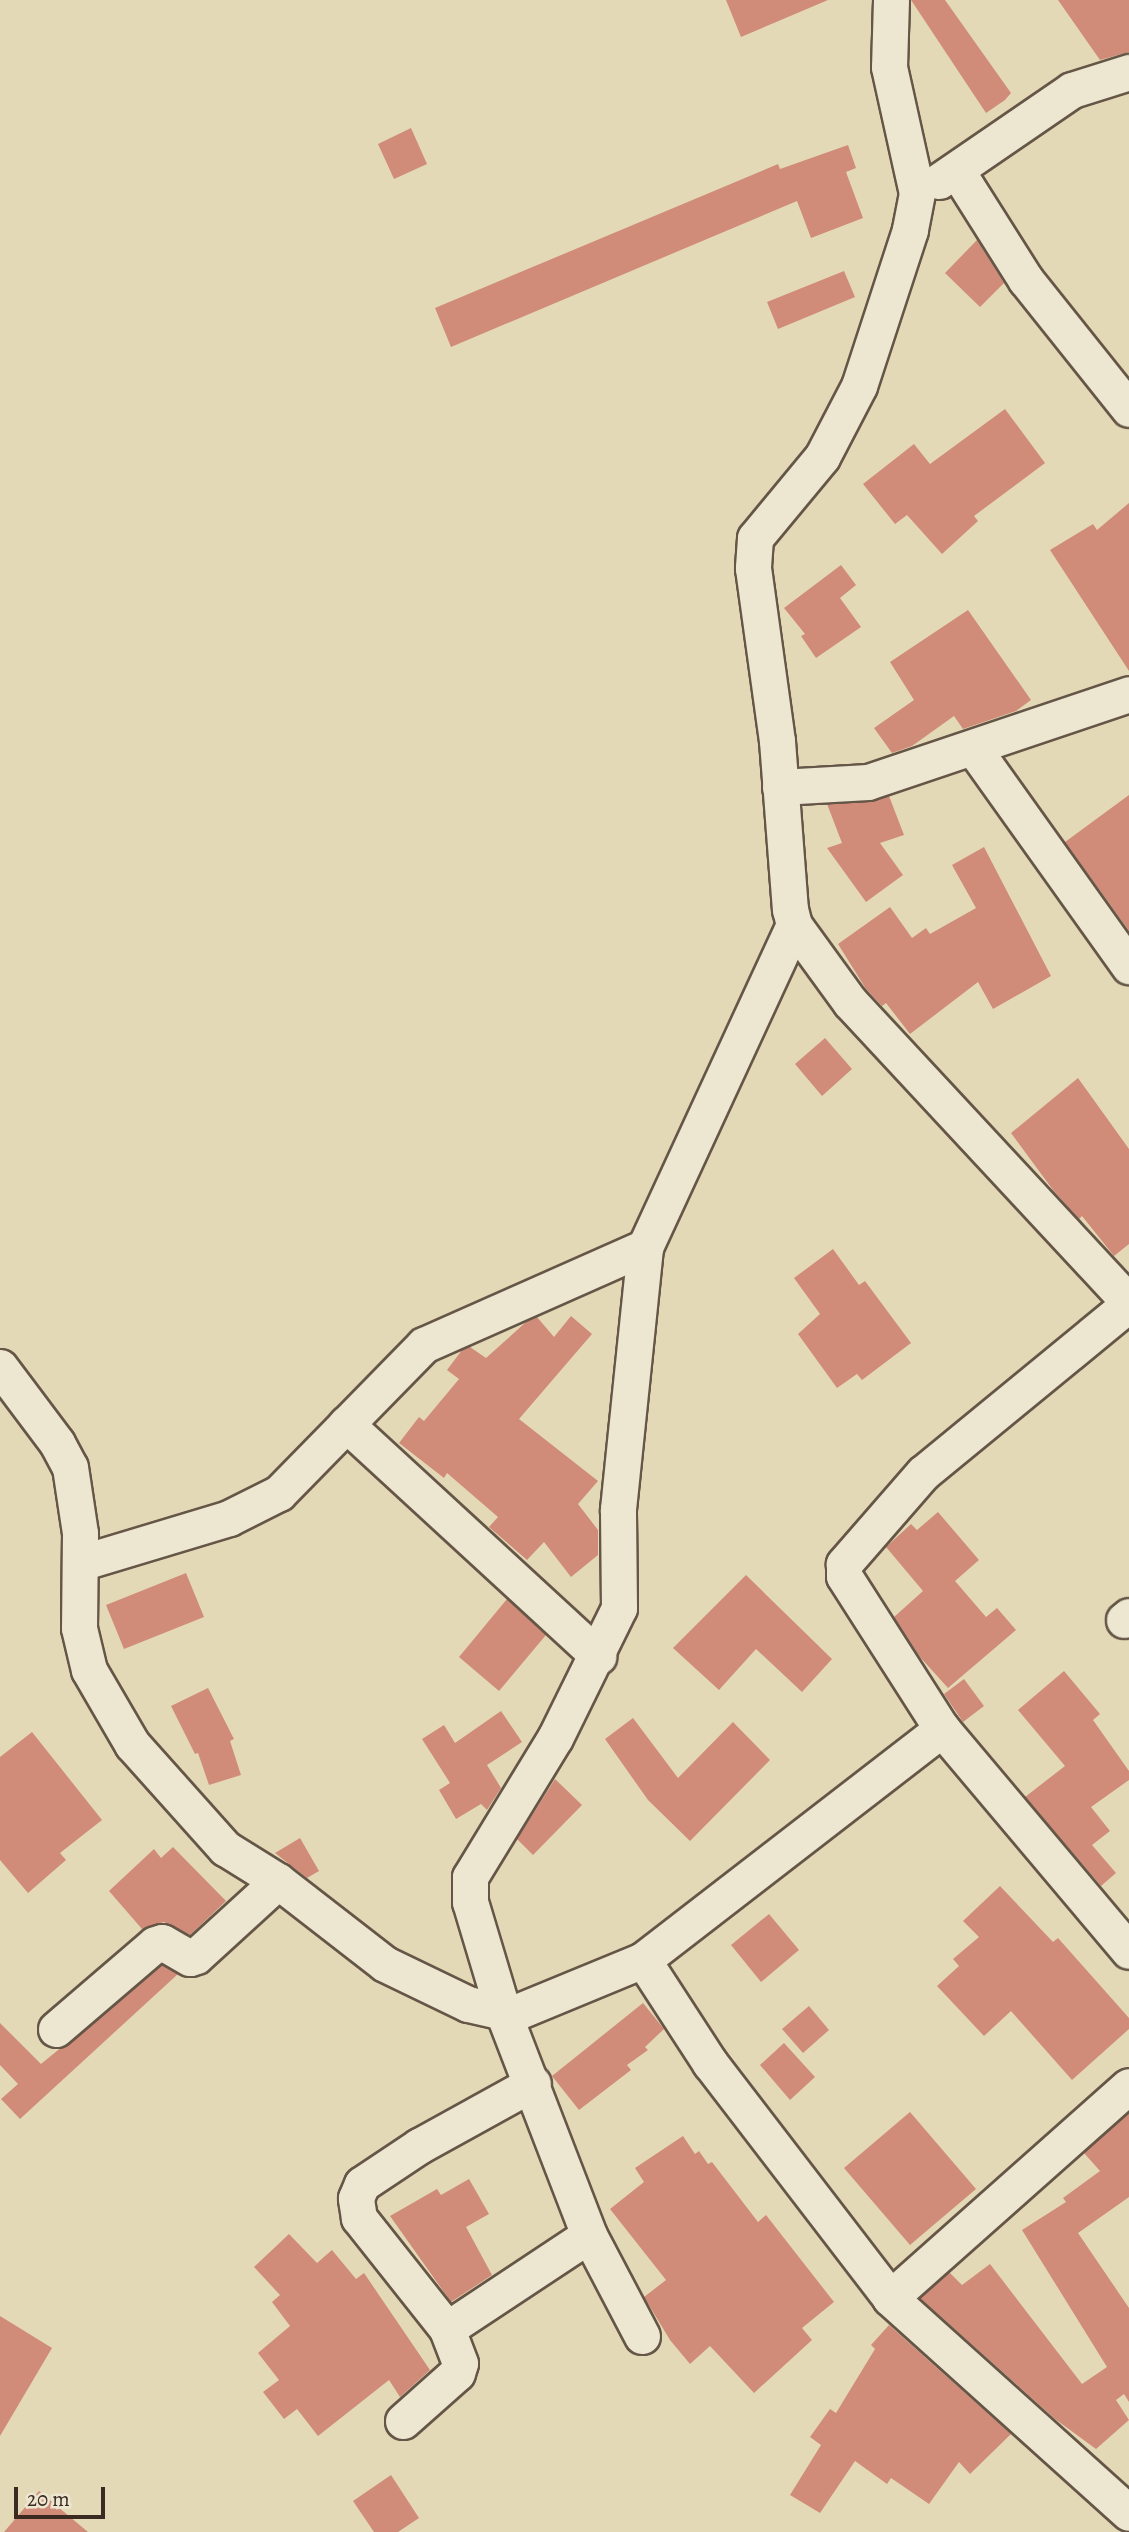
<!DOCTYPE html>
<style>
body{margin:0}
#map{position:relative;width:1129px;height:2532px;overflow:hidden;background:#e4d9b6;font-family:Alegreya,serif}
div>[style]{position:absolute}
[style*='--x']{left:calc(var(--x)*1px);top:calc(var(--y)*1px);width:calc(var(--w)*1px);rotate:calc(var(--a)*1deg)}
.building>*{inset:0;background:#d08c78}
.roads{filter:drop-shadow(2px 0 #655647) drop-shadow(-2px 0 #655647) drop-shadow(0 2px #655647) drop-shadow(0 -2px #655647)}
.street>*{height:35px;margin:-17.5px;padding:0 17.5px;transform-origin:17.5px;border-radius:17.5px;background:#ede6d0}
span{translate:-50% -50%;white-space:nowrap;text-align:center;line-height:1.15;-webkit-text-stroke:6px #ede6d0;paint-order:stroke}
.scale{position:absolute;left:14px;top:2487px;width:91px;height:32px;box-sizing:border-box;border:4px solid #3b2a22;border-top:0;padding-left:9px;font-size:21px;line-height:24px;white-space:nowrap;color:#3b2a22;-webkit-text-stroke:5px #ede6d0;paint-order:stroke}
</style>
<div id="map">
<div class="building">
<div style="clip-path:polygon(726px 0,828px 0,741px 37px)"></div>
<div style="clip-path:polygon(911px 0,945px 0,1011px 93px,1005px 100px,986px 113px)"></div>
<div style="clip-path:polygon(1058px 0,1129px 0,1129px 52px,1100px 60px)"></div>
<div style="clip-path:polygon(411px 128px,427px 164px,394px 179px,378px 144px)"></div>
<div style="clip-path:polygon(848px 145px,856px 168px,846px 172px,863px 218px,811px 238px,797px 201px,451px 347px,435px 308px,778px 164px,780px 169px)"></div>
<div style="clip-path:polygon(977px 240px,1004px 283px,980px 307px,945px 273px)"></div>
<div style="clip-path:polygon(844px 271px,855px 297px,778px 329px,767px 302px)"></div>
<div style="clip-path:polygon(1005px 409px,1045px 463px,974px 516px,978px 521px,942px 554px,907px 515px,895px 524px,863px 484px,914px 444px,930px 464px)"></div>
<div style="clip-path:polygon(1129px 503px,1129px 671px,1050px 550px,1093px 524px,1097px 530px)"></div>
<div style="clip-path:polygon(841px 565px,856px 585px,840px 598px,861px 627px,816px 658px,801px 636px,805px 634px,784px 608px)"></div>
<div style="clip-path:polygon(968px 610px,1031px 700px,1016px 711px,963px 729px,954px 716px,912px 746px,892px 753px,874px 728px,914px 700px,890px 662px)"></div>
<div style="clip-path:polygon(1129px 795px,1129px 931px,1065px 842px)"></div>
<div style="clip-path:polygon(889px 796px,904px 835px,880px 843px,903px 875px,866px 902px,827px 848px,842px 843px,827px 804px)"></div>
<div style="clip-path:polygon(984px 847px,1051px 976px,993px 1009px,978px 982px,910px 1034px,886px 1003px,882px 1006px,866px 989px,838px 944px,890px 907px,912px 938px,926px 928px,930px 934px,976px 908px,952px 865px)"></div>
<div style="clip-path:polygon(825px 1038px,852px 1069px,822px 1096px,795px 1064px)"></div>
<div style="clip-path:polygon(1078px 1078px,1129px 1149px,1129px 1244px,1114px 1256px,1082px 1216px,1079px 1219px,1053px 1190px,1011px 1133px)"></div>
<div style="clip-path:polygon(833px 1249px,859px 1285px,865px 1281px,911px 1343px,862px 1380px,857px 1374px,837px 1388px,798px 1334px,820px 1314px,794px 1278px)"></div>
<div style="clip-path:polygon(571px 1316px,592px 1334px,519px 1419px,598px 1481px,578px 1504px,598px 1530px,598px 1555px,571px 1577px,544px 1542px,527px 1560px,489px 1527px,498px 1517px,447px 1473px,444px 1478px,399px 1443px,419px 1417px,424px 1421px,459px 1379px,447px 1370px,462px 1350px,470px 1347px,486px 1358px,526px 1322px,537px 1317px,554px 1337px)"></div>
<div style="clip-path:polygon(938px 1512px,979px 1560px,955px 1581px,986px 1617px,997px 1608px,1016px 1630px,948px 1688px,920px 1657px,894px 1617px,923px 1591px,886px 1547px,911px 1524px,917px 1530px)"></div>
<div style="clip-path:polygon(186px 1573px,204px 1617px,124px 1649px,106px 1605px)"></div>
<div style="clip-path:polygon(746px 1575px,832px 1659px,802px 1692px,756px 1649px,719px 1690px,673px 1648px)"></div>
<div style="clip-path:polygon(507px 1599px,546px 1635px,499px 1691px,459px 1657px)"></div>
<div style="clip-path:polygon(1064px 1671px,1100px 1714px,1093px 1720px,1129px 1771px,1129px 1780px,1091px 1807px,1110px 1831px,1092px 1845px,1116px 1873px,1101px 1886px,1025px 1797px,1065px 1766px,1018px 1710px)"></div>
<div style="clip-path:polygon(964px 1679px,984px 1706px,963px 1722px,944px 1694px)"></div>
<div style="clip-path:polygon(208px 1688px,234px 1739px,230px 1741px,241px 1775px,209px 1785px,198px 1753px,195px 1754px,171px 1706px)"></div>
<div style="clip-path:polygon(501px 1711px,522px 1742px,487px 1765px,501px 1788px,487px 1810px,481px 1804px,456px 1819px,439px 1790px,450px 1783px,422px 1739px,444px 1725px,455px 1743px)"></div>
<div style="clip-path:polygon(633px 1718px,678px 1778px,733px 1722px,770px 1760px,690px 1841px,648px 1800px,605px 1739px)"></div>
<div style="clip-path:polygon(32px 1732px,102px 1820px,60px 1853px,66px 1860px,28px 1893px,0 1860px,0 1757px)"></div>
<div style="clip-path:polygon(555px 1779px,582px 1805px,533px 1855px,517px 1839px)"></div>
<div style="clip-path:polygon(300px 1838px,319px 1871px,307px 1878px,275px 1853px)"></div>
<div style="clip-path:polygon(173px 1847px,226px 1901px,190px 1935px,164px 1922px,142px 1929px,109px 1891px,154px 1849px,161px 1858px)"></div>
<div style="clip-path:polygon(1000px 1886px,1053px 1942px,1058px 1938px,1129px 2018px,1129px 2029px,1072px 2080px,1011px 2011px,984px 2036px,937px 1986px,959px 1966px,953px 1959px,979px 1937px,963px 1921px)"></div>
<div style="clip-path:polygon(769px 1914px,799px 1950px,761px 1982px,731px 1945px)"></div>
<div style="clip-path:polygon(162px 1965px,178px 1974px,20px 2119px,1px 2099px,18px 2084px,0 2065px,0 2023px,41px 2064px)"></div>
<div style="clip-path:polygon(643px 2003px,664px 2029px,645px 2047px,648px 2050px,627px 2065px,631px 2070px,579px 2110px,552px 2076px)"></div>
<div style="clip-path:polygon(809px 2006px,829px 2030px,803px 2053px,782px 2029px)"></div>
<div style="clip-path:polygon(784px 2043px,815px 2077px,790px 2100px,760px 2065px)"></div>
<div style="clip-path:polygon(910px 2112px,976px 2189px,910px 2245px,844px 2168px)"></div>
<div style="clip-path:polygon(1129px 2113px,1129px 2197px,1078px 2233px,1129px 2308px,1129px 2402px,1124px 2394px,1116px 2400px,1129px 2420px,1096px 2449px,1055px 2419px,920px 2298px,949px 2272px,962px 2285px,990px 2264px,1082px 2384px,1107px 2367px,1022px 2230px,1066px 2202px,1063px 2198px,1100px 2171px,1084px 2153px)"></div>
<div style="clip-path:polygon(683px 2136px,695px 2154px,699px 2151px,708px 2164px,712px 2162px,758px 2222px,766px 2215px,834px 2302px,802px 2328px,812px 2340px,754px 2393px,710px 2346px,690px 2364px,670px 2340px,644px 2297px,666px 2280px,610px 2209px,644px 2182px,635px 2168px)"></div>
<div style="clip-path:polygon(469px 2179px,489px 2214px,466px 2227px,492px 2275px,451px 2302px,390px 2216px,437px 2189px,441px 2195px)"></div>
<div style="clip-path:polygon(289px 2234px,317px 2263px,332px 2250px,356px 2279px,364px 2273px,430px 2370px,400px 2397px,389px 2380px,318px 2436px,297px 2409px,284px 2419px,263px 2392px,279px 2380px,258px 2353px,290px 2326px,272px 2302px,280px 2295px,254px 2267px)"></div>
<div style="clip-path:polygon(0 2316px,52px 2348px,0 2436px)"></div>
<div style="clip-path:polygon(889px 2325px,1011px 2434px,970px 2474px,959px 2462px,929px 2504px,891px 2478px,887px 2484px,855px 2461px,820px 2513px,790px 2495px,821px 2445px,810px 2437px,830px 2409px,836px 2413px,875px 2349px,871px 2345px)"></div>
<div style="clip-path:polygon(391px 2475px,419px 2518px,398px 2532px,374px 2532px,353px 2501px)"></div>
<div style="clip-path:polygon(39px 2491px,88px 2532px,4px 2532px)"></div>
</div>
<div class="roads">
<div class="street">
<div style="--x:891;--y:0;--w:67;--a:91.7"></div>
<div style="--x:889;--y:67;--w:129;--a:77.5"></div>
<div style="--x:917;--y:193;--w:38;--a:101"></div>
<div style="--x:910;--y:230;--w:164;--a:108.1"></div>
<div style="--x:859;--y:386;--w:80;--a:117.5"></div>
<div style="--x:822;--y:457;--w:105;--a:129.6"></div>
<div style="--x:755;--y:538;--w:30;--a:94"></div>
<div style="--x:753;--y:568;--w:175;--a:82.1"></div>
<div style="--x:777;--y:741;--w:169;--a:85.6"></div>
<div style="--x:790;--y:909;--w:16;--a:76"></div>
<div style="--x:794;--y:925;--w:95;--a:54"></div>
<div style="--x:850;--y:1002;--w:410;--a:47.1"></div>
<div style="--x:957;--y:171;--w:129;--a:57.7"></div>
<div style="--x:1026;--y:280;--w:165;--a:51.4"></div>
<div style="--x:939;--y:181;--w:161;--a:-34.4"></div>
<div style="--x:1072;--y:90;--w:60;--a:-17.5"></div>
<div style="--x:974;--y:749;--w:267;--a:54.5"></div>
<div style="--x:780;--y:787;--w:88;--a:-3.3"></div>
<div style="--x:868;--y:782;--w:275;--a:-18.6"></div>
<div style="--x:1129;--y:1304;--w:266;--a:140.6"></div>
<div style="--x:923;--y:1473;--w:121;--a:131"></div>
<div style="--x:844;--y:1564;--w:12;--a:90"></div>
<div style="--x:844;--y:1576;--w:182;--a:57.4"></div>
<div style="--x:942;--y:1729;--w:290;--a:49.9"></div>
<div style="--x:0;--y:1367;--w:95;--a:53.1"></div>
<div style="--x:57;--y:1443;--w:27;--a:62"></div>
<div style="--x:70;--y:1467;--w:67;--a:81.4"></div>
<div style="--x:80;--y:1533;--w:95;--a:90.6"></div>
<div style="--x:79;--y:1628;--w:43;--a:76.6"></div>
<div style="--x:89;--y:1670;--w:86;--a:59.8"></div>
<div style="--x:132;--y:1744;--w:140;--a:48.2"></div>
<div style="--x:225;--y:1848;--w:62;--a:31.9"></div>
<div style="--x:278;--y:1881;--w:135;--a:37.8"></div>
<div style="--x:385;--y:1964;--w:92;--a:25.7"></div>
<div style="--x:468;--y:2004;--w:45;--a:12.8"></div>
<div style="--x:512;--y:2014;--w:142;--a:-22.4"></div>
<div style="--x:643;--y:1960;--w:378;--a:-37.7"></div>
<div style="--x:346;--y:1424;--w:343;--a:42.6"></div>
<div style="--x:80;--y:1563;--w:156;--a:-16.8"></div>
<div style="--x:229;--y:1518;--w:56;--a:-26.6"></div>
<div style="--x:279;--y:1493;--w:207;--a:-45.6"></div>
<div style="--x:424;--y:1345;--w:242;--a:-23.9"></div>
<div style="--x:1124;--y:1620;--w:6;--a:-39"></div>
<div style="--x:643;--y:1960;--w:123;--a:57"></div>
<div style="--x:710;--y:2063;--w:296;--a:52.5"></div>
<div style="--x:890;--y:2298;--w:321;--a:42"></div>
<div style="--x:56;--y:2029;--w:130;--a:-40.6"></div>
<div style="--x:155;--y:1944;--w:7;--a:-16"></div>
<div style="--x:162;--y:1942;--w:32;--a:30"></div>
<div style="--x:190;--y:1958;--w:6;--a:-18"></div>
<div style="--x:196;--y:1956;--w:111;--a:-42.4"></div>
<div style="--x:890;--y:2298;--w:319;--a:-41.6"></div>
<div style="--x:447;--y:2329;--w:170;--a:-33.5"></div>
<div style="--x:642;--y:2336;--w:114;--a:-117.7"></div>
<div style="--x:589;--y:2235;--w:236;--a:-111.1"></div>
<div style="--x:504;--y:2015;--w:118;--a:-106.7"></div>
<div style="--x:470;--y:1902;--w:25;--a:-90"></div>
<div style="--x:470;--y:1877;--w:163;--a:-58.6"></div>
<div style="--x:555;--y:1738;--w:145;--a:-63.8"></div>
<div style="--x:619;--y:1608;--w:99;--a:-90.6"></div>
<div style="--x:618;--y:1509;--w:263;--a:-84.1"></div>
<div style="--x:645;--y:1247;--w:355;--a:-65.2"></div>
<div style="--x:403;--y:2421;--w:72;--a:-41.6"></div>
<div style="--x:457;--y:2373;--w:10;--a:-73"></div>
<div style="--x:460;--y:2363;--w:36;--a:-111"></div>
<div style="--x:447;--y:2329;--w:142;--a:-128.4"></div>
<div style="--x:359;--y:2218;--w:20;--a:-99"></div>
<div style="--x:356;--y:2198;--w:15;--a:-67"></div>
<div style="--x:362;--y:2184;--w:69;--a:-33.7"></div>
<div style="--x:419;--y:2146;--w:130;--a:-28.9"></div>
</div>
</div>
<div class="scale">20 m</div>
</div>
